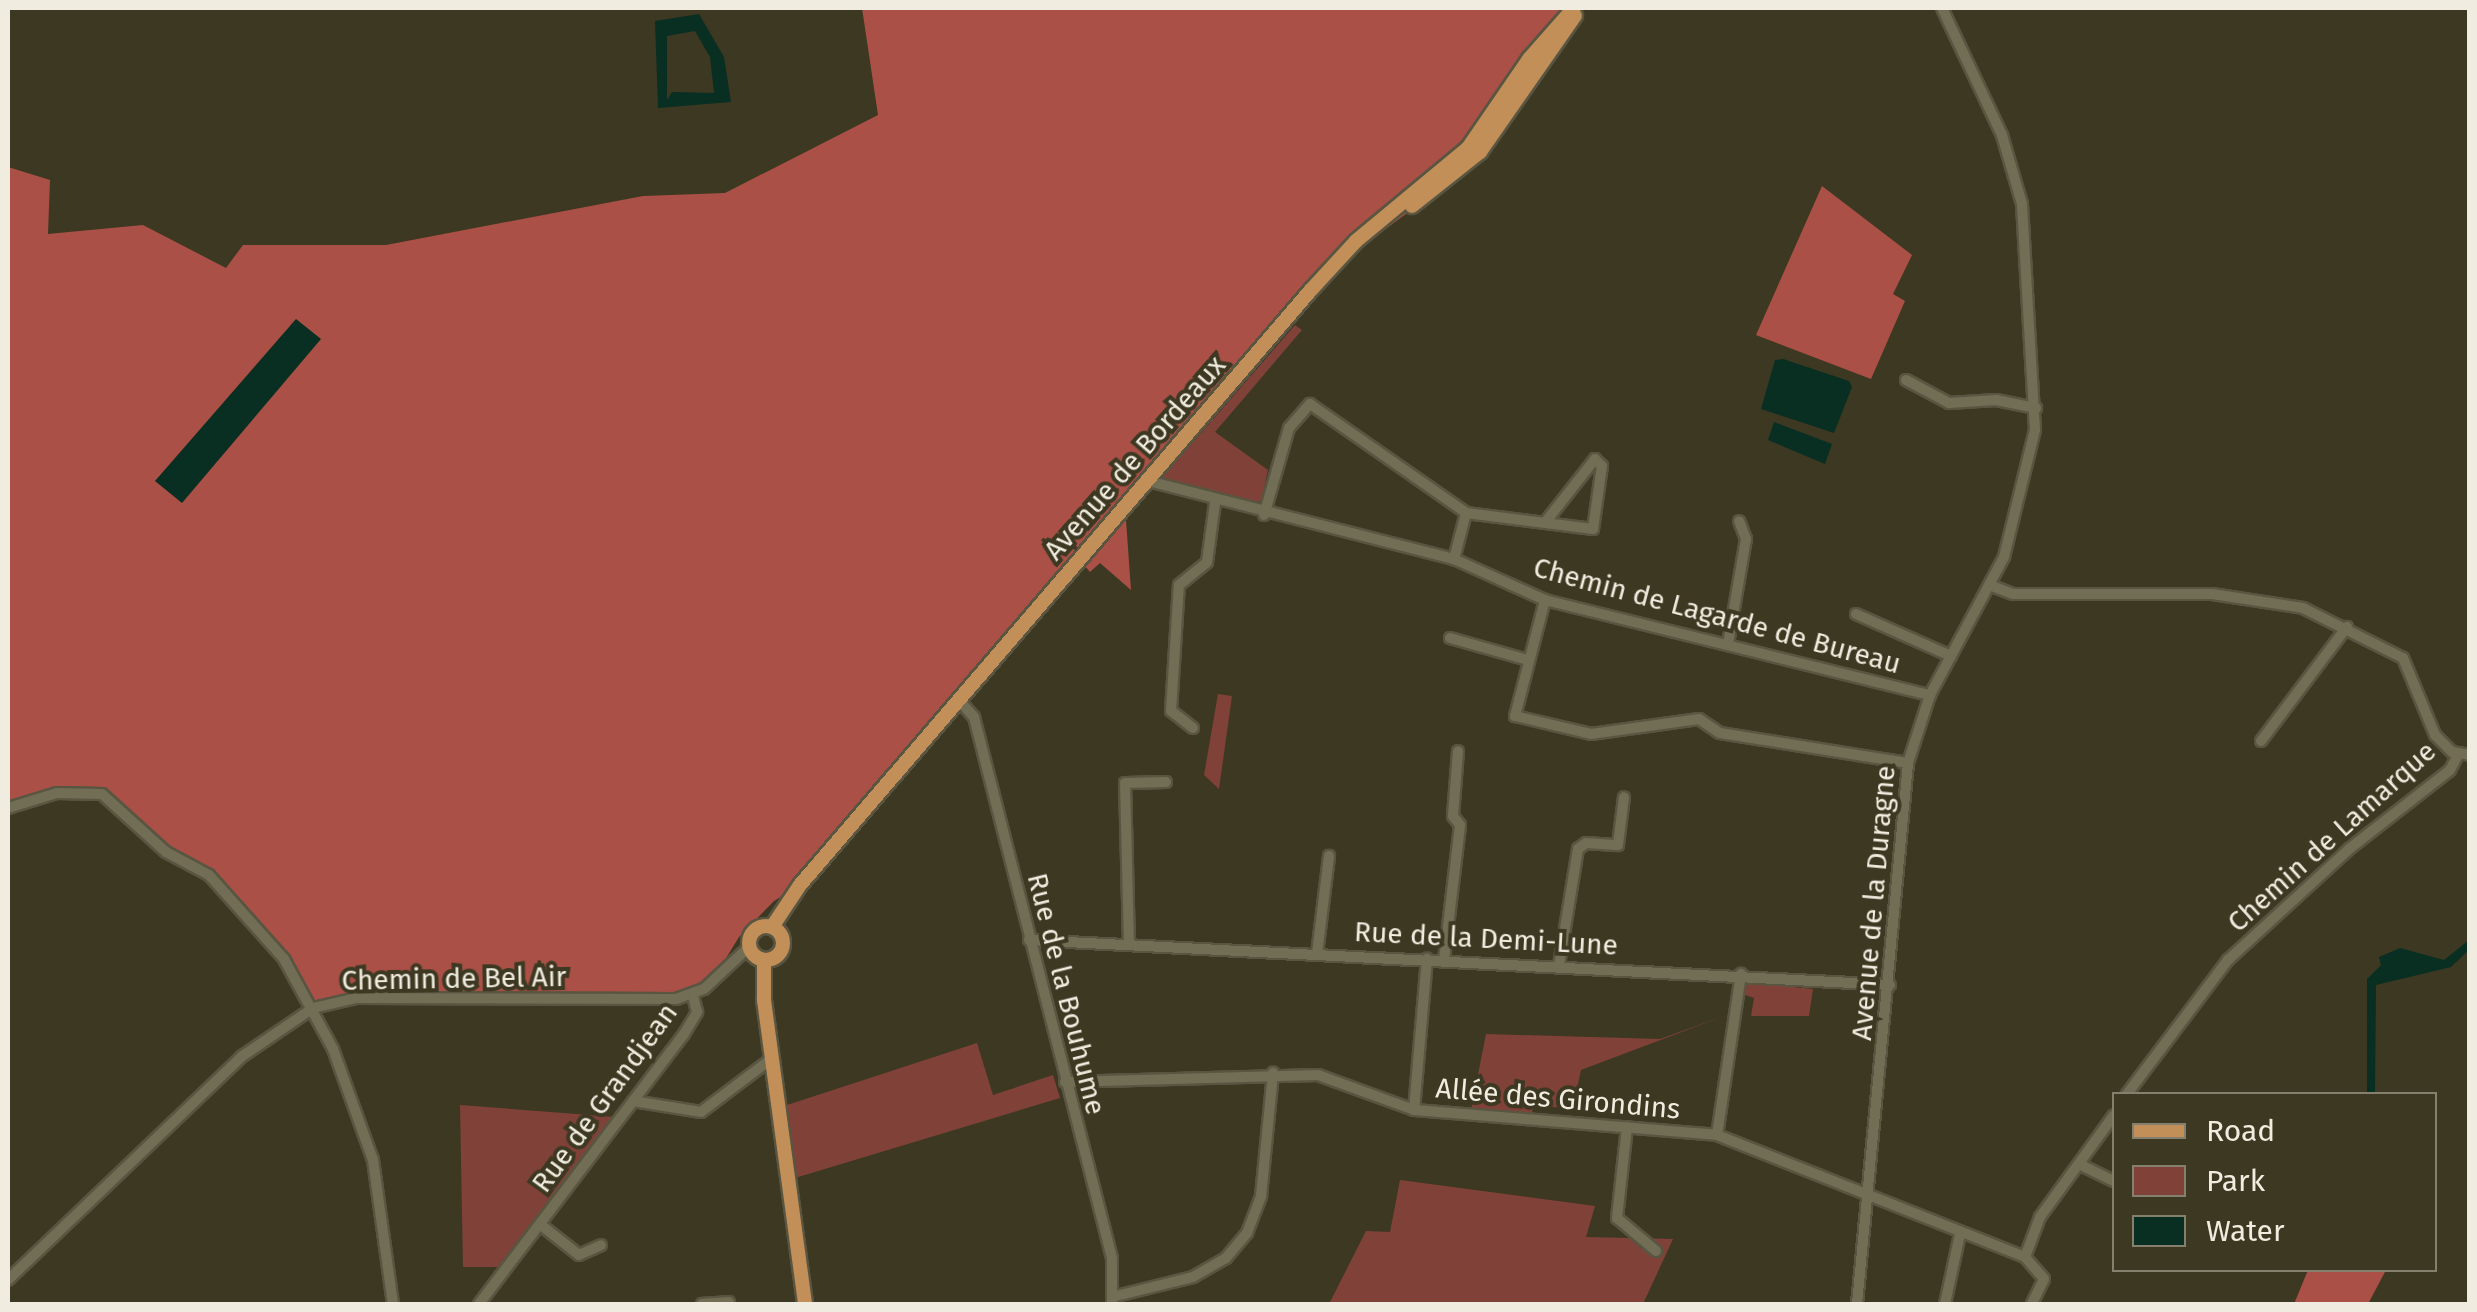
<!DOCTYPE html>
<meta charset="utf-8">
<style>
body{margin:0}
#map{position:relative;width:2477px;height:1312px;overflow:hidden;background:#3d3822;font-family:"Fira Sans",sans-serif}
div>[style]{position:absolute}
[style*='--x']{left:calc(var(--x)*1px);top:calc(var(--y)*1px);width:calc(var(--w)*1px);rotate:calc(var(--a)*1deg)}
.green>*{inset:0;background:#804139}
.forest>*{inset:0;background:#aa5046}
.water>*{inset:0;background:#092e22}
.roads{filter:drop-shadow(2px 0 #595541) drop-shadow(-2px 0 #595541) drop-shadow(0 2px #595541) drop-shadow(0 -2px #595541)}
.minor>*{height:10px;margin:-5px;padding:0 5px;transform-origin:5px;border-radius:5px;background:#726d55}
.major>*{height:14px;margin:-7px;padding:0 7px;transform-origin:7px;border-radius:7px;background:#c18f57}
.major>.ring{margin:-7px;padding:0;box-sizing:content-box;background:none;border:14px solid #c18f57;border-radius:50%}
span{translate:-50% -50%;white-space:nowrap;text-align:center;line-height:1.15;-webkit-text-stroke:8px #3d3822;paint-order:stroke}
.street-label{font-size:28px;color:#f0ede0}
.frame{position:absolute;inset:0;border:10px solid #f0ede0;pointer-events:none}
.legend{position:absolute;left:2112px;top:1092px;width:325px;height:180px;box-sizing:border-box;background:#3d3822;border:2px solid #85806e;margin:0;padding:12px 18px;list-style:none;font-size:30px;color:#f0ede0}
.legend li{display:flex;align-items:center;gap:20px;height:50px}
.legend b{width:50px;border:2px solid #85806e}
</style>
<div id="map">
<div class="green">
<div style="clip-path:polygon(1295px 325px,1302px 330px,1215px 432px,1268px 470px,1261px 502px,1166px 486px,1162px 478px)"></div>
<div style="clip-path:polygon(1218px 694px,1232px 696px,1219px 789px,1204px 775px)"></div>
<div style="clip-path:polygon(1744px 982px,1813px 989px,1809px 1016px,1751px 1016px,1754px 998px,1742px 994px)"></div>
<div style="clip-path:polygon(1724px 1016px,1581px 1070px,1573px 1108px,1534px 1106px,1531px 1115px,1471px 1110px,1486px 1034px,1660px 1039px)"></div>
<div style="clip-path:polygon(977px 1043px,993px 1095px,1053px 1075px,1060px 1098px,795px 1178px,784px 1106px)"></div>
<div style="clip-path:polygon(460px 1105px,615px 1117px,502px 1267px,463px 1267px)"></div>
<div style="clip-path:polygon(1400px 1180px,1595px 1206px,1586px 1237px,1673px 1239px,1643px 1304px,1329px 1304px,1366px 1231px,1390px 1232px)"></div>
</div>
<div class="forest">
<div style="clip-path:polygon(862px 8px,1581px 8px,1464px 171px,1337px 265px,800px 885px,774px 901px,739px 937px,712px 981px,693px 996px,356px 998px,313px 1008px,284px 959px,209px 875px,166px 852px,102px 795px,57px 793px,8px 808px,8px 167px,50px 180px,48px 234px,143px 225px,226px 268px,243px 245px,386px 245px,643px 196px,725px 193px,878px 115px)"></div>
<div style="clip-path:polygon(1822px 186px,1912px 255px,1893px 294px,1905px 301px,1871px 379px,1756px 335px)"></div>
<div style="clip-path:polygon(1126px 520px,1131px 590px,1100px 563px,1090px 572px,1085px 566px)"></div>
<div style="clip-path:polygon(2308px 1270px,2386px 1270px,2368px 1304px,2294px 1304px)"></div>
</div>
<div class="water">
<div style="clip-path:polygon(evenodd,699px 14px,724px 57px,731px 102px,658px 108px,655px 21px,699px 14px,695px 31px,710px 57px,714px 93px,672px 92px,667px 100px,667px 36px,695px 31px)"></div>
<div style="clip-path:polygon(296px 319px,321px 339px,182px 503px,155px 481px)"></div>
<div style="clip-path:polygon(1783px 359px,1849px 381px,1852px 387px,1834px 433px,1761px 409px,1775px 360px)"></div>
<div style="clip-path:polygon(1774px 422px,1832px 444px,1825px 464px,1768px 440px)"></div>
<div style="clip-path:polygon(2469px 940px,2469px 950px,2451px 967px,2376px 985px,2375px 1094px,2367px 1094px,2367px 979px,2381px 965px,2379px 957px,2400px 948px,2444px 960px)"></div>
</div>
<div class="roads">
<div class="minor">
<div style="--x:1906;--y:380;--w:49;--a:28.1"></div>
<div style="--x:1949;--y:403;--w:47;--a:-3.7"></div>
<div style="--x:1996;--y:400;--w:41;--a:11.3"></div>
<div style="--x:1148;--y:481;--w:316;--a:14.3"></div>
<div style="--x:1454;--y:559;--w:100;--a:24.3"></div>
<div style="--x:1545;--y:600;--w:397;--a:13.9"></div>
<div style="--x:1466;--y:513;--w:128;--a:7.2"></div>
<div style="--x:1593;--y:529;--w:64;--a:-81.9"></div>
<div style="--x:1602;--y:466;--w:10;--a:-135"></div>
<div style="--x:1595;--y:459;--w:78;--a:128.2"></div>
<div style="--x:1264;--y:515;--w:91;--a:-74"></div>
<div style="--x:1289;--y:428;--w:32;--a:-49"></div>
<div style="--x:1310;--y:404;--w:190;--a:34.9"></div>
<div style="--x:1466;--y:513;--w:48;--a:104.6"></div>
<div style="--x:1992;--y:586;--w:22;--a:21"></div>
<div style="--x:2013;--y:594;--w:199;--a:0"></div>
<div style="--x:2212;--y:594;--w:92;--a:8.7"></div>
<div style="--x:2303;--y:608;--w:112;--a:26.6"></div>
<div style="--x:2403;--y:658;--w:83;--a:67.4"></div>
<div style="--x:2435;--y:735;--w:24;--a:45"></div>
<div style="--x:2452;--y:752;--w:18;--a:9"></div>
<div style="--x:1545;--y:600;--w:120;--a:104.5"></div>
<div style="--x:1515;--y:716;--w:78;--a:13.3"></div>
<div style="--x:1591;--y:734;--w:109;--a:-7.9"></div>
<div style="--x:1699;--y:719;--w:25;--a:34"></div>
<div style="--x:1720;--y:733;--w:190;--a:9.1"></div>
<div style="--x:1856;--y:614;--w:104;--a:23.9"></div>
<div style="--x:1450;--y:638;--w:81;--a:15.8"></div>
<div style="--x:1728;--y:644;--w:107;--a:-80.3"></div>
<div style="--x:1746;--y:539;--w:19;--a:-111"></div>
<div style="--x:959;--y:700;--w:23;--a:49"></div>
<div style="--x:974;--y:717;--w:558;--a:75.69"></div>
<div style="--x:1112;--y:1258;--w:46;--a:90"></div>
<div style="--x:1193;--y:728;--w:28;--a:-142"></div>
<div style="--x:1171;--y:711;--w:126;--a:-86.4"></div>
<div style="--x:1179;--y:585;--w:36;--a:-39"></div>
<div style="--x:1207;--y:562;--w:60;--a:-82.3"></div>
<div style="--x:2261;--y:741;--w:143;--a:-53"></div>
<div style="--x:8;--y:808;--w:51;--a:-17"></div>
<div style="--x:57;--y:793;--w:45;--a:1.3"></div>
<div style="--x:102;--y:794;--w:86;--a:42.2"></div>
<div style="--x:166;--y:852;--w:49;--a:28.1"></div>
<div style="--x:209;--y:875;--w:113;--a:48.2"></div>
<div style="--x:284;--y:959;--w:102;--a:61.4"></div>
<div style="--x:333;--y:1049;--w:118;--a:70.2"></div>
<div style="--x:373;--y:1160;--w:145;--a:82.1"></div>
<div style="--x:1029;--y:940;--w:862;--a:2.99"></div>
<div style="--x:1129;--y:945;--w:162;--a:-91.4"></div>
<div style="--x:1125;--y:783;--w:41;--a:-1.4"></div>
<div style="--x:1317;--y:954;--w:99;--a:-83"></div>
<div style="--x:1444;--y:960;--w:136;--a:-83.2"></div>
<div style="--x:1460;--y:825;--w:11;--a:-128"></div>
<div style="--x:1453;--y:816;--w:65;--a:-85.6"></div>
<div style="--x:1559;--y:965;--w:118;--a:-80.7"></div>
<div style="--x:1578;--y:849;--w:10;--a:-37"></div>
<div style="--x:1586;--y:843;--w:32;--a:4"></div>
<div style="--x:1618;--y:845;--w:48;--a:-82.9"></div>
<div style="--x:1065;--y:1082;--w:253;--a:-1.6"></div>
<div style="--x:1318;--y:1075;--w:102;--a:20"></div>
<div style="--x:1414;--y:1110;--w:304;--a:4.7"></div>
<div style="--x:1717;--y:1135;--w:331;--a:21.6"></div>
<div style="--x:2025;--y:1257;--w:43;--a:-69.4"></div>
<div style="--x:2040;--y:1217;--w:126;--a:-54"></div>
<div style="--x:2127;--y:1094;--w:168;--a:-53"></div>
<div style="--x:2228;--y:960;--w:164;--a:-42.5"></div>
<div style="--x:2349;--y:849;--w:128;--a:-38"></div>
<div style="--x:2450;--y:770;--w:17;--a:-62"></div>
<div style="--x:633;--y:1101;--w:69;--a:9.2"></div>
<div style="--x:701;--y:1112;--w:88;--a:-37.1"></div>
<div style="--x:1414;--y:1110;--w:152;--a:-85.1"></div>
<div style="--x:1627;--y:1127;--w:92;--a:96.3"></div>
<div style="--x:1617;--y:1218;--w:51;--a:40.2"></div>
<div style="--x:1717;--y:1135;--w:163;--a:-81.5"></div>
<div style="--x:2083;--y:1166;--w:34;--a:26"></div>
<div style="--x:541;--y:1225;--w:48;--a:38.3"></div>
<div style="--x:579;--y:1255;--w:24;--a:-24"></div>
<div style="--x:2025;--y:1257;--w:29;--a:49"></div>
<div style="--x:2044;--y:1279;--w:28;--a:116"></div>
<div style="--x:8;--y:1280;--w:323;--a:-43.7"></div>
<div style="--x:241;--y:1057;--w:87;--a:-34.2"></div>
<div style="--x:313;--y:1008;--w:44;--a:-13.1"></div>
<div style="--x:356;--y:998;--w:320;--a:0.2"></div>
<div style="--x:676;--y:999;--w:30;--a:-20"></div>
<div style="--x:704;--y:989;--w:62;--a:-43"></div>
<div style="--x:1112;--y:1297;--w:83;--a:-13.9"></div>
<div style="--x:1193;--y:1277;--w:38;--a:-30"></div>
<div style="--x:1226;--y:1258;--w:33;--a:-50"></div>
<div style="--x:1247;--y:1233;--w:40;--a:-69"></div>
<div style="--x:1261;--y:1196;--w:124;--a:-84.4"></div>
<div style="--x:479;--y:1304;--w:339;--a:-52.8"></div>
<div style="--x:684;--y:1034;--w:26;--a:-59"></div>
<div style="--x:697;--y:1012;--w:16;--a:-104"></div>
<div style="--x:702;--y:1304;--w:27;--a:-4"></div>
<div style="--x:1857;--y:1304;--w:543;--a:-84.61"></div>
<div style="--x:1908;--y:763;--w:71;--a:-72.1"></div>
<div style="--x:1930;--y:695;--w:157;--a:-61.8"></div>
<div style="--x:2004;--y:557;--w:131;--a:-76.3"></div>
<div style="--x:2035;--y:430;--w:226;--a:-93.3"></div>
<div style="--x:2022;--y:204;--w:72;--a:-106.2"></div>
<div style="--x:2002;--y:135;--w:140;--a:-115.3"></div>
<div style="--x:1945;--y:1304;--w:72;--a:-77.9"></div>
</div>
<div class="major">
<div style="--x:1412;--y:206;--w:87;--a:-38.5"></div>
<div style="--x:1480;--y:152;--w:166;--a:-55.1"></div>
<div class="ring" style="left:749px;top:926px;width:20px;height:20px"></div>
<div style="--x:772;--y:927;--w:50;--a:-56.3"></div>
<div style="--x:800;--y:885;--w:783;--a:-49.35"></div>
<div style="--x:1310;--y:291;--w:68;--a:-47.4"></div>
<div style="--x:1356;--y:241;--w:146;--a:-39.7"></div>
<div style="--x:1468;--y:148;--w:108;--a:-55.6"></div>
<div style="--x:1529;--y:59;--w:68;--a:-48.6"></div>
<div style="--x:764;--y:960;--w:40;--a:90"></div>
<div style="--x:764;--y:1000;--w:307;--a:82.3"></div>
</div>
</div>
<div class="street-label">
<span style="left:1135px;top:458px;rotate:-49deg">Avenue de Bordeaux</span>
<span style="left:1717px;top:616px;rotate:15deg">Chemin de Lagarde de Bureau</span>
<span style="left:2332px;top:837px;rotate:-42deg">Chemin de Lamarque</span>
<span style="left:1874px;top:903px;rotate:-85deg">Avenue de la Duragne</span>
<span style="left:1486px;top:939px;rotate:3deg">Rue de la Demi-Lune</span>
<span style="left:454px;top:979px;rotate:-1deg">Chemin de Bel Air</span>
<span style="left:1066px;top:994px;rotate:76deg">Rue de la Bouhume</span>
<span style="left:605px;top:1098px;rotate:-54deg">Rue de Grandjean</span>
<span style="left:1558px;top:1099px;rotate:5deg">Allée des Girondins</span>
</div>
<div class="frame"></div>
<ul class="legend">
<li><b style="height:12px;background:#c18f57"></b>Road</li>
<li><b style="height:28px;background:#804139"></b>Park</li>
<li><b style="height:28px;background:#092e22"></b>Water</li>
</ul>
</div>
